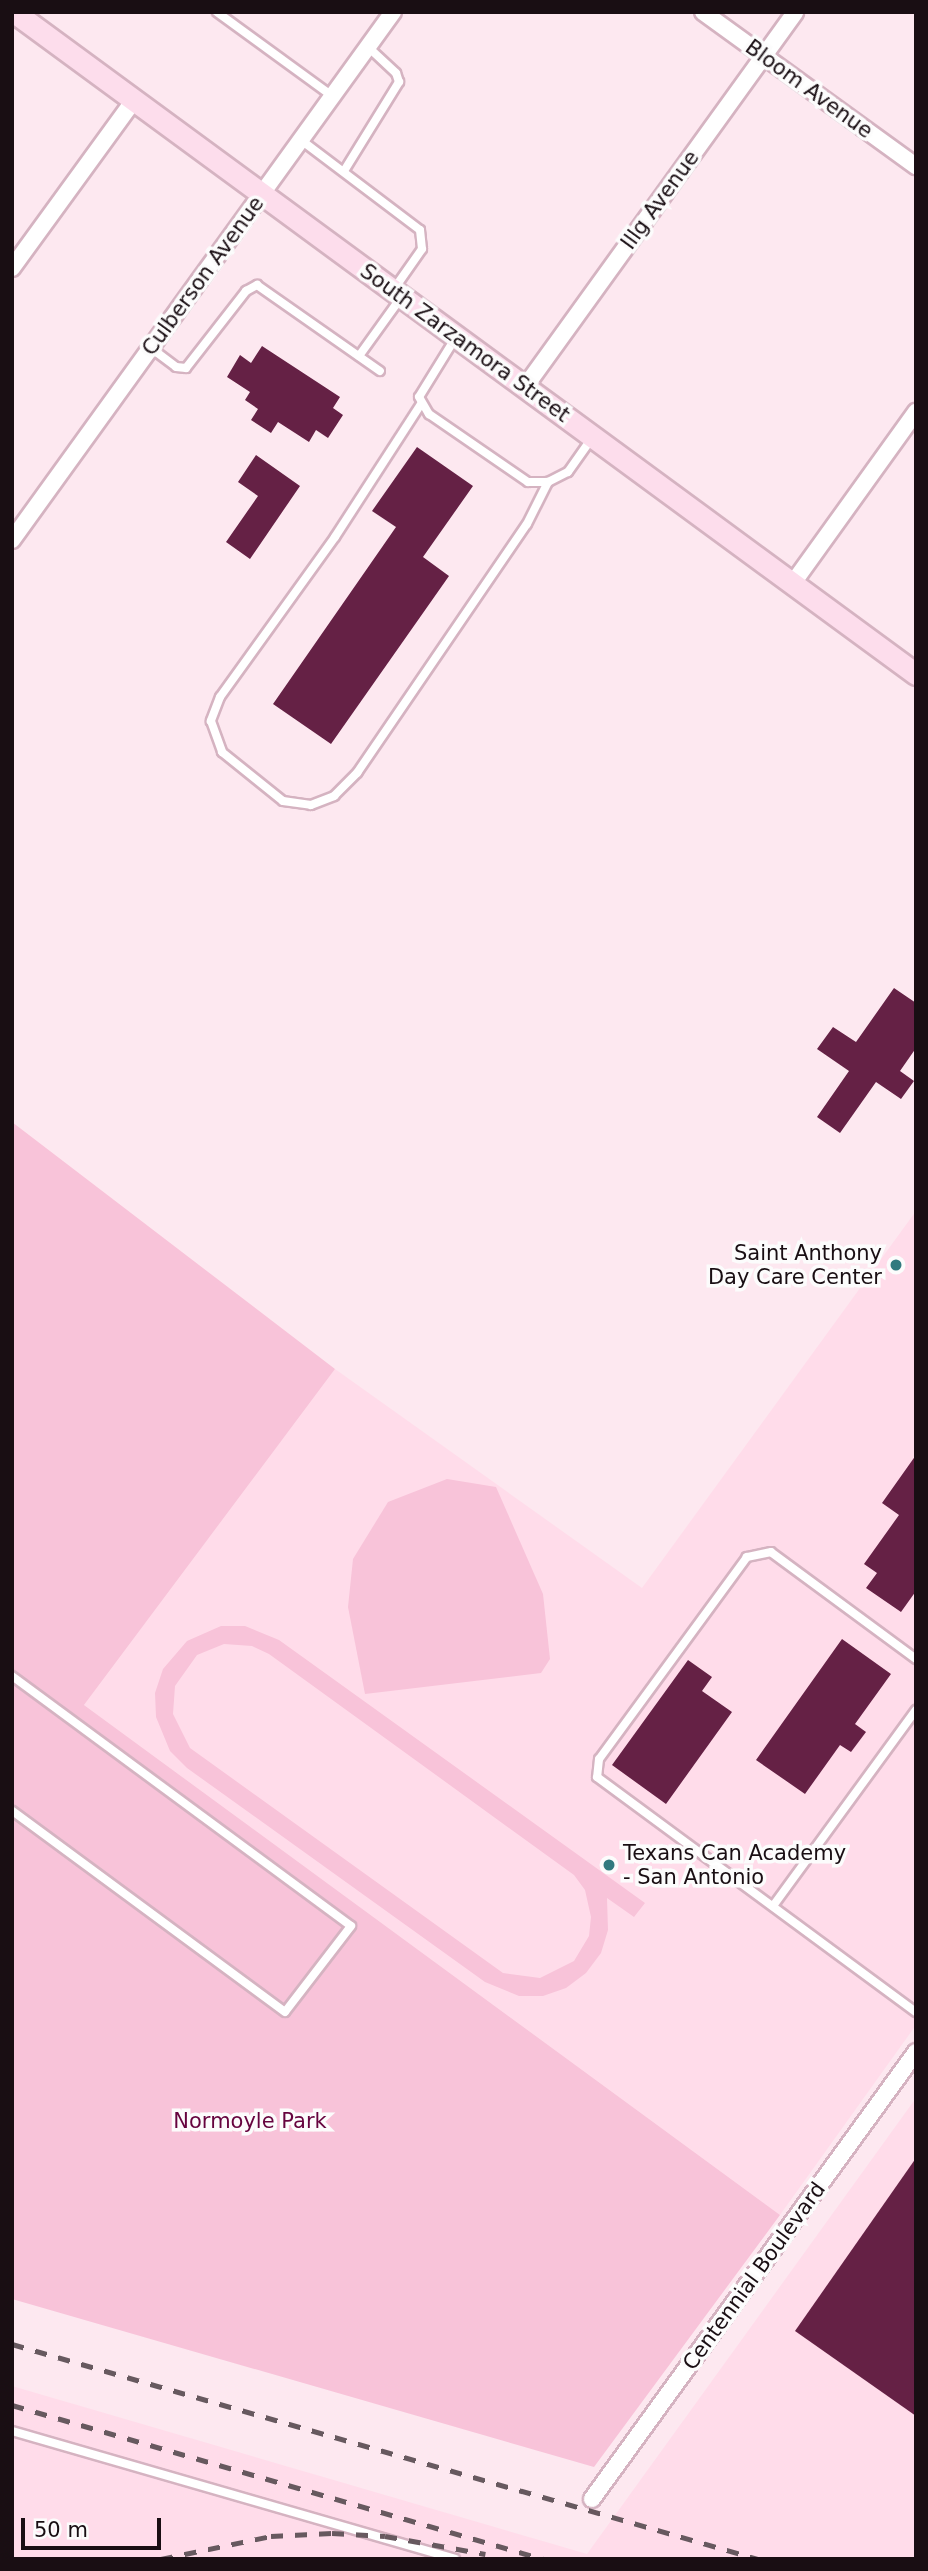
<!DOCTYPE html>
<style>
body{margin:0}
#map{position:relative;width:928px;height:2571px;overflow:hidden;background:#fde8f0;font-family:"DejaVu Sans",sans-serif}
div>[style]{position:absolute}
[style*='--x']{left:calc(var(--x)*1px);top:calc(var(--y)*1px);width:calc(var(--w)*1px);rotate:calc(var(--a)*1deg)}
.built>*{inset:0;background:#ffdcea}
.green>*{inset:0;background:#f8c3d9}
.building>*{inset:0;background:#652145}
.roads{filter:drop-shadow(2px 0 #d5b3c1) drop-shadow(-2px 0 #d5b3c1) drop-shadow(0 2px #d5b3c1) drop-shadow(0 -2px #d5b3c1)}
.service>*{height:8px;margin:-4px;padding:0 4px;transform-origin:4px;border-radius:4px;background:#fff}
.minor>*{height:16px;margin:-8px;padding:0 8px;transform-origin:8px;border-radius:8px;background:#fff}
.secondary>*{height:21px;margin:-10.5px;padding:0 10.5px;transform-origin:10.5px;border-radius:10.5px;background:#fdddec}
.rail>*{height:5px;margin-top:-2.5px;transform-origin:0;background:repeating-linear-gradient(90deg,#67595f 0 12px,transparent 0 24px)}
.dots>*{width:19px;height:19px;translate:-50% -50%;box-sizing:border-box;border:4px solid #fcfcfc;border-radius:50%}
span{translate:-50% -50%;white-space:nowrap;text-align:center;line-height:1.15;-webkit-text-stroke:7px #fcfcfc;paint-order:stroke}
.street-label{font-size:21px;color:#190e13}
.poi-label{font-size:21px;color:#190e13}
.right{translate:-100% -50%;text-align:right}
.left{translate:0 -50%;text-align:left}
.park-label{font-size:21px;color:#66043f}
.frame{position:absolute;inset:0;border:14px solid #190e13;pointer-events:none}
.scale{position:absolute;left:21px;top:2518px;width:140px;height:32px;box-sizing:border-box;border:4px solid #190e13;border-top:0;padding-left:9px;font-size:21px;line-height:24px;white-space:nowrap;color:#190e13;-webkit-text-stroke:5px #fcfcfc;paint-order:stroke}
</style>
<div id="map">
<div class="built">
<div style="clip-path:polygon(916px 1211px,916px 2025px,780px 2215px,84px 1705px,335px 1369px,642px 1588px)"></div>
<div style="clip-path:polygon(916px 2098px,916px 2559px,12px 2559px,12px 2386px,587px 2554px)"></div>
</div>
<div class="green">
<div style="clip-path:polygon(12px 1122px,335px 1369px,84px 1705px,780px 2215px,594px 2467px,12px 2299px)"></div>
<div style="clip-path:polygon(447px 1479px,496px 1487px,543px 1594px,550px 1659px,541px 1673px,365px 1694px,348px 1607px,353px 1559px,388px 1502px)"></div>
<div style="clip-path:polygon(evenodd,221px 1626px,245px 1626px,279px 1640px,645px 1903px,634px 1917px,607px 1898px,608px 1930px,601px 1953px,586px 1973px,566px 1988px,543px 1996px,519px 1996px,485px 1982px,187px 1768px,170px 1751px,156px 1717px,155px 1693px,163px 1669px,187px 1641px,221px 1626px,224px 1644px,252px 1646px,269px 1654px,574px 1875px,585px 1890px,591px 1917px,589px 1936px,574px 1961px,540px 1978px,503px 1973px,190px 1748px,173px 1714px,175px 1686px,197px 1655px,224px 1644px)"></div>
</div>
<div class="building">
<div style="clip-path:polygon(262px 346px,340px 397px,333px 408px,343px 415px,328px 438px,316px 430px,309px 442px,278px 422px,271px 433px,251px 420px,258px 409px,245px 400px,250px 392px,227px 377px,240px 355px,251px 363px)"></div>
<div style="clip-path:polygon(417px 447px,473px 486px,423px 557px,449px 576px,331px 744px,273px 704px,396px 527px,372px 511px)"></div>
<div style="clip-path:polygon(256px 455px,300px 486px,250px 559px,226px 542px,258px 496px,238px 482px)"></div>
<div style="clip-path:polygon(894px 988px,916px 1003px,916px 1048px,900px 1071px,914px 1081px,901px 1099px,876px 1082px,840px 1133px,817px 1117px,849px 1071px,817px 1049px,833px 1027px,856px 1042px)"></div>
<div style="clip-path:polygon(916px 1455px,916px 1591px,901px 1612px,866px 1588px,877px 1573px,864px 1564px,899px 1515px,882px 1503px)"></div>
<div style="clip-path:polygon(842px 1639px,891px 1674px,855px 1724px,866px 1732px,851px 1752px,840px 1745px,805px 1794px,756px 1760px)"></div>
<div style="clip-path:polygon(688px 1660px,712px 1677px,702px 1691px,732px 1712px,666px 1804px,612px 1765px)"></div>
<div style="clip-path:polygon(916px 2158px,916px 2416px,795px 2331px)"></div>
</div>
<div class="roads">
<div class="service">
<div style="--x:217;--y:12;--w:142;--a:36.1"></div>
<div style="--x:301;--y:140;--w:149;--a:37.1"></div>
<div style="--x:420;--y:230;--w:19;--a:84"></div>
<div style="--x:422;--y:249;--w:49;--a:125"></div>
<div style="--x:344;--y:171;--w:105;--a:-58.3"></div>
<div style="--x:399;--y:82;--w:9;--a:-108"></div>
<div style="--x:396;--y:73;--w:38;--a:-137"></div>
<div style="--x:456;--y:337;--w:70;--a:121.7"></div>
<div style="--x:419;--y:397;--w:20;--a:60"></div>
<div style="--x:429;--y:414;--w:120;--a:34.5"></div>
<div style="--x:528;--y:482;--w:20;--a:0"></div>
<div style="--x:548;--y:482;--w:22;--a:-27"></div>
<div style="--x:568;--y:472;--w:42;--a:-54.8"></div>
<div style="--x:151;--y:348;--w:31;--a:37"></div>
<div style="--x:176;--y:367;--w:10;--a:6"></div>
<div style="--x:186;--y:368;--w:98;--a:-52.1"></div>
<div style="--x:246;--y:291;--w:13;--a:-29"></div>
<div style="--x:257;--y:285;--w:150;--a:35"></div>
<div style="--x:359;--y:356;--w:70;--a:-54.3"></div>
<div style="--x:421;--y:404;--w:158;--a:122.9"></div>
<div style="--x:335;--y:537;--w:197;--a:125.7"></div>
<div style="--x:220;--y:697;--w:26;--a:111"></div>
<div style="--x:211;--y:721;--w:33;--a:70"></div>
<div style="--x:222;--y:752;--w:78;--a:38.8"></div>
<div style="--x:283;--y:801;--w:28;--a:8"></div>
<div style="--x:311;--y:805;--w:25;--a:-21"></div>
<div style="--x:334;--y:796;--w:33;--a:-45"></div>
<div style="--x:357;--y:773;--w:301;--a:-55.7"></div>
<div style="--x:527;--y:524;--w:47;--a:-63.4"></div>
<div style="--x:916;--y:1659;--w:180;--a:-143.6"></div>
<div style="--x:771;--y:1552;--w:25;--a:168"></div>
<div style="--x:747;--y:1557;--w:250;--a:126.2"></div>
<div style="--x:599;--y:1759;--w:18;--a:96"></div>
<div style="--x:597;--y:1777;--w:396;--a:36.4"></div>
<div style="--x:12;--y:1676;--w:421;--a:36.4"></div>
<div style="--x:351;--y:1926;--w:108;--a:127.5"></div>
<div style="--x:285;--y:2012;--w:339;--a:-143.6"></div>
<div style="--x:773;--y:1906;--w:243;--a:-53.9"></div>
<div style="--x:12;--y:2431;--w:461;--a:16.1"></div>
</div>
<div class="minor">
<div style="--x:703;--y:12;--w:263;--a:35.9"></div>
<div style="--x:12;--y:268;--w:208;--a:-54"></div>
<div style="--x:525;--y:387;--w:462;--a:-54.2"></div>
<div style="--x:12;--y:540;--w:651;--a:-54.19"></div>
<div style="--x:793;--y:583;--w:211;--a:-54.3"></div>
<div style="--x:592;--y:2499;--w:552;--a:-54.06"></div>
</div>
<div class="secondary">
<div style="--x:14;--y:12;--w:1119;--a:36.28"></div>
</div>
</div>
<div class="rail">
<div style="--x:12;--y:2344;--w:776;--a:16.08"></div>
<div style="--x:12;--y:2405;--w:553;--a:16.17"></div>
<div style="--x:161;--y:2559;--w:112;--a:-11.8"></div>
<div style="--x:271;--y:2536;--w:61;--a:-2.8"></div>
<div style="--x:332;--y:2533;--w:53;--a:3.2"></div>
<div style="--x:385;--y:2536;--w:102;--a:10.2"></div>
</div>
<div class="dots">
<div style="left:896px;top:1265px;background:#317a7f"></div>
<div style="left:609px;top:1865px;background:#317a7f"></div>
</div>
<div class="street-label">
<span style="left:809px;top:89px;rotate:36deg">Bloom Avenue</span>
<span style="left:660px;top:200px;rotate:-54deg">Illg Avenue</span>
<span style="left:203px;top:276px;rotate:-54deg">Culberson Avenue</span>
<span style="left:465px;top:343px;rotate:36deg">South Zarzamora Street</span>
<span style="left:754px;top:2276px;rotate:-54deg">Centennial Boulevard</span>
</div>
<div class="poi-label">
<span class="right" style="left:882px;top:1265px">Saint Anthony<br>Day Care Center</span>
<span class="left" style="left:623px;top:1865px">Texans Can Academy<br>- San Antonio</span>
</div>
<div class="park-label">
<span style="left:250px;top:2121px">Normoyle Park</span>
</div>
<div class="frame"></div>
<div class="scale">50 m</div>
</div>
